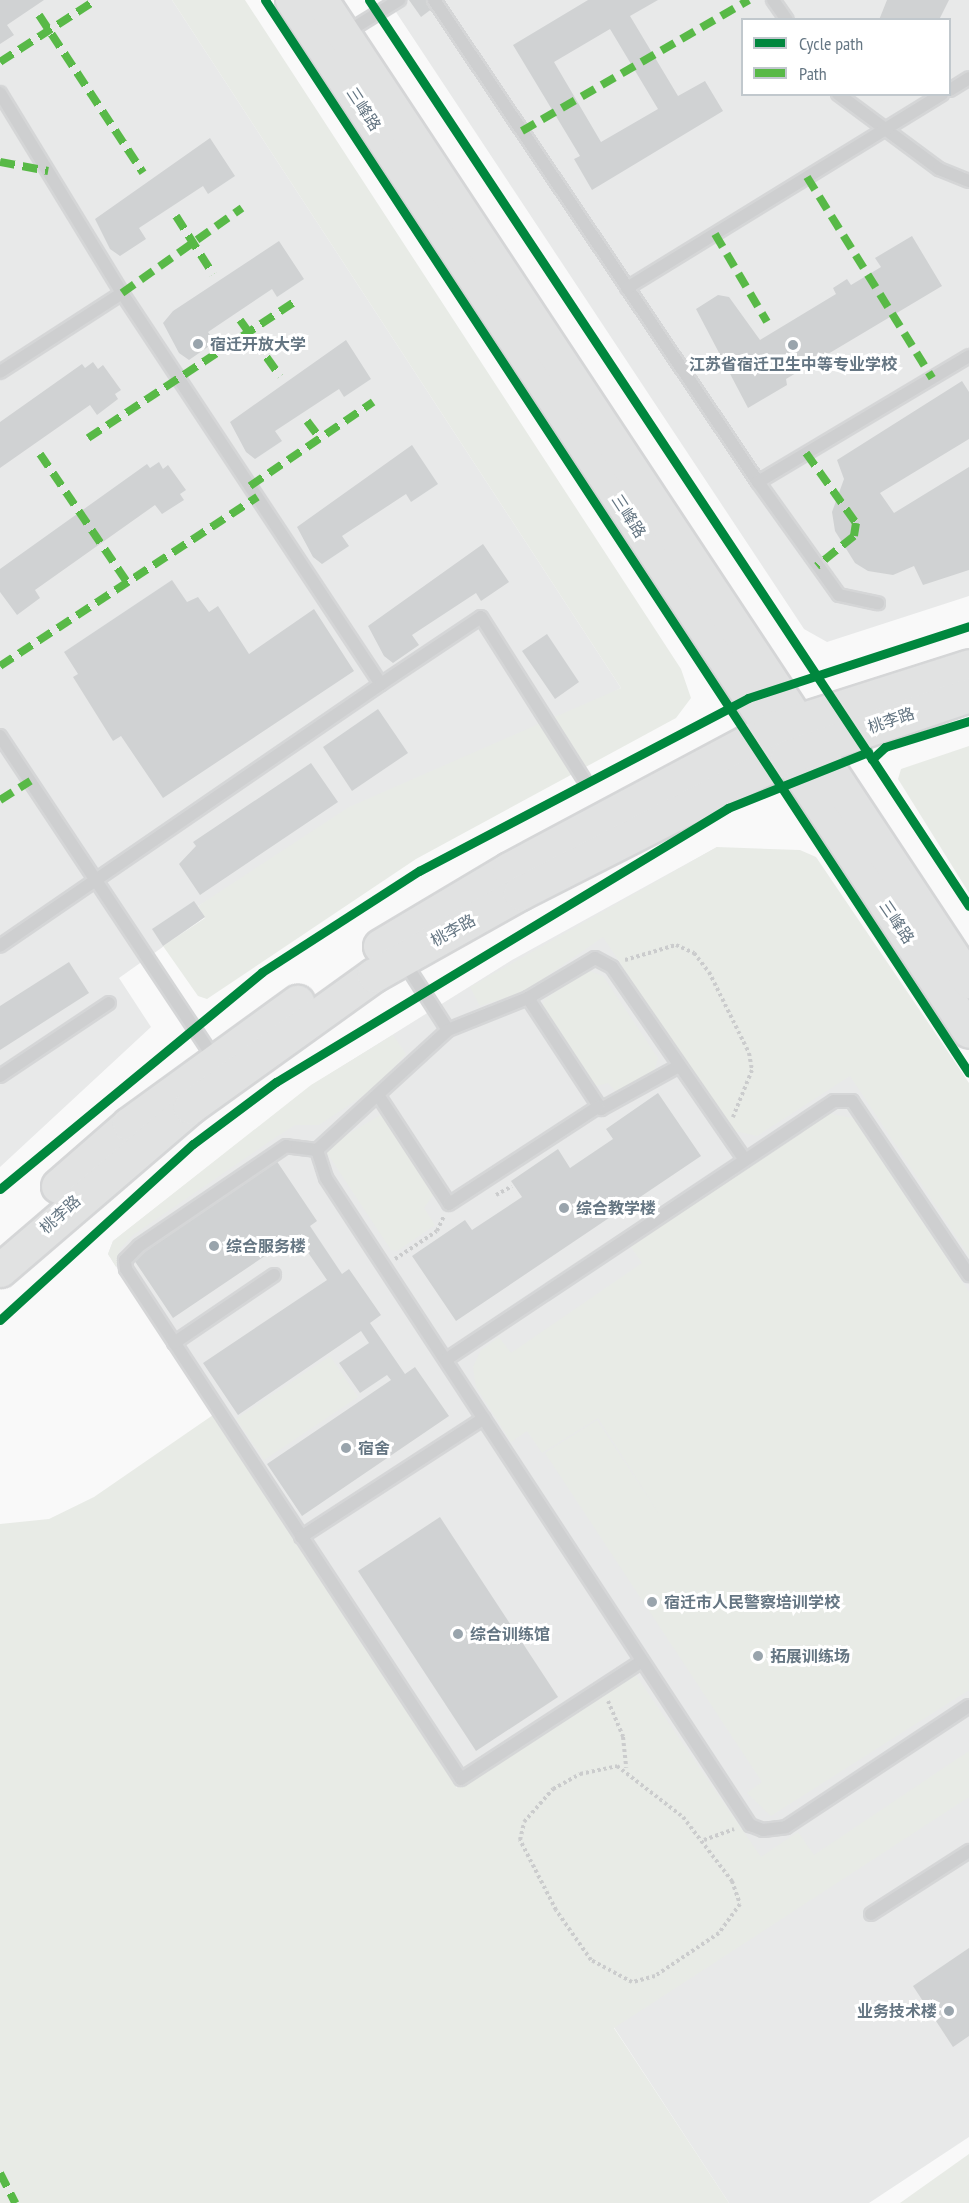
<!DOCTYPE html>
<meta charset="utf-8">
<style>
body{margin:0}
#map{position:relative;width:969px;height:2203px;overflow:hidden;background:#f9f9f9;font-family:"PT Sans Narrow","Noto Sans SC",sans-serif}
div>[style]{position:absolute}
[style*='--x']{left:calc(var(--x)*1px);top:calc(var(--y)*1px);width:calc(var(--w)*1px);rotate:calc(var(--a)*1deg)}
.built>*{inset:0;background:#e8e9e9}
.green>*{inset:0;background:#e8ebe6}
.building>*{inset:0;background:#d0d2d3}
.path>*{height:4px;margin-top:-2px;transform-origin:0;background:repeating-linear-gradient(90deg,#cbcccd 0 3px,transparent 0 6px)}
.roads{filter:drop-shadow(2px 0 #d5d6d7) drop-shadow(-2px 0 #d5d6d7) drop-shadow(0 2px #d5d6d7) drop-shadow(0 -2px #d5d6d7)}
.service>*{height:12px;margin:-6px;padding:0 6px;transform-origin:6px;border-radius:6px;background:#cecfd0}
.secondary>*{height:33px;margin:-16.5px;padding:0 16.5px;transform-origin:16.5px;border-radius:16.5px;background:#e1e2e2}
.quiet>*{height:8px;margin-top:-4px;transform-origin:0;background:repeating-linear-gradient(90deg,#58b947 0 15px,transparent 0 23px)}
.cycleway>*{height:9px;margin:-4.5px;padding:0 4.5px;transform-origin:4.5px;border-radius:4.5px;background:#00873e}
.dots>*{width:16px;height:16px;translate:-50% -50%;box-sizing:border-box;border:3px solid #fff;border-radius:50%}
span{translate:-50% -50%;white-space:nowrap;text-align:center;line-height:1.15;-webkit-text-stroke:6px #fff;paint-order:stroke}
.street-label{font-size:16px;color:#657683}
.poi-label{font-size:16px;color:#657683;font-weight:700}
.left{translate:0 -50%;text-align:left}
.right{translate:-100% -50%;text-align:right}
.legend{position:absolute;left:741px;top:18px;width:210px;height:78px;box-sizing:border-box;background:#fff;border:2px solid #c1c8cd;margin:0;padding:8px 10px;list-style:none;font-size:18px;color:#657683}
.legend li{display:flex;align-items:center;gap:12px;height:30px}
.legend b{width:30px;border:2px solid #c1c8cd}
</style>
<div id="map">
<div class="built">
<div style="clip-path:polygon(0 0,172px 0,621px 688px,198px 906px,205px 917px,119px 978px,151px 1027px,0 1167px)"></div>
<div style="clip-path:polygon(evenodd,388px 0,969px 0,969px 596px,827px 642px,804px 629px,388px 0,742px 20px,950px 20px,950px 94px,742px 94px,742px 20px)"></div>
<div style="clip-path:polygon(717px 847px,969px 1206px,969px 2137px,869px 2203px,729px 2203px,108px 1254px,113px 1241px,312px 1085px,512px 960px)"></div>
</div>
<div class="green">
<div style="clip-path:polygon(172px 0,245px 0,681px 669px,691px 698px,676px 718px,416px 859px,207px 999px,198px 996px,163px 946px,205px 918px,198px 906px,349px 807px,621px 688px)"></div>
<div style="clip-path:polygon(969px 746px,969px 893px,898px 779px,901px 769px)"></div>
<div style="clip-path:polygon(717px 847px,800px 850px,816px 857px,969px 1083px,969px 1256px,850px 1076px,757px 1136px,730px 1130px,603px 937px,524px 992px,480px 1006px,470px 987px)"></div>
<div style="clip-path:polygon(587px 970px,603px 976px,658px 1058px,653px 1075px,620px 1095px,608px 1083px,593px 1087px,541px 1008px,545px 999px)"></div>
<div style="clip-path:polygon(393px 1035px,406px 1054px,376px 1087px,319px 1125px,295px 1125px,273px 1139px,133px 1235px,120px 1249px,116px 1267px,108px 1254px,113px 1241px,311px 1085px)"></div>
<div style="clip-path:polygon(384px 1113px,436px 1191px,424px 1208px,435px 1225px,397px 1251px,391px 1250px,327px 1153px,333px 1143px)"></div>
<div style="clip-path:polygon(826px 1113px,853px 1118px,969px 1292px,969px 1690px,771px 1816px,747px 1793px,762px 1782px,545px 1453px,597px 1420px,661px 1517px,598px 1418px,542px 1453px,527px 1431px,511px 1442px,476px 1387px,473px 1367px,481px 1350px,499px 1337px,511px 1353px,642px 1263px,631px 1247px)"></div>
<div style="clip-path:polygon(330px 1356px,358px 1397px,264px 1460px,236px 1419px)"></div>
<div style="clip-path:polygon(213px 1415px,457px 1788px,635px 1674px,761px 1857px,798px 1832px,814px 1855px,969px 1751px,969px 1797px,614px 2028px,729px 2203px,0 2203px,0 1524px,49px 1519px,94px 1497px)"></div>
<div style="clip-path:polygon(969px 2154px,969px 2203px,900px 2203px)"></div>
</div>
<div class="building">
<div style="clip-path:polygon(0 0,44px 0,7px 25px,14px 35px,0 44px)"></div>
<div style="clip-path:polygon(409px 0,428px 0,433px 8px,421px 17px)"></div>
<div style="clip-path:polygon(evenodd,588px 0,658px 0,630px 16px,678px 96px,705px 81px,723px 111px,592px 190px,574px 159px,580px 156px,513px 45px,588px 0,610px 29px,658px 109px,601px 142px,554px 62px,610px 29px)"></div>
<div style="clip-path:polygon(887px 0,949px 0,939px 20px,879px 20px)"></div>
<div style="clip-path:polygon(210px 138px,235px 176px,208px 194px,203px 186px,139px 228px,146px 239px,120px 256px,110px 249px,95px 219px)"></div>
<div style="clip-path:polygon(912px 236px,942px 286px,786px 379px,787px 385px,748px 408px,696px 309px,718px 295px,729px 297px,760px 340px,836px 294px,833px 288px,847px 279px,851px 285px,881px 267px,875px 258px)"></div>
<div style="clip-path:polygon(279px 241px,304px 279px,277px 297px,272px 289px,208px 332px,215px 342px,189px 360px,179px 353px,163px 323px,173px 311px)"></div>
<div style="clip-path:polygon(346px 340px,371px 379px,344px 397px,339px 389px,275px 431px,282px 441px,255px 459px,246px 452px,230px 422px)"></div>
<div style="clip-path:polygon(93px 362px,98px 369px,103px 365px,121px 390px,115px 394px,118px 399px,97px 415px,90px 405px,0 468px,0 422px,82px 364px,85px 368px)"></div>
<div style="clip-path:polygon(962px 381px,969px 392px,969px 439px,880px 493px,894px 513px,969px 467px,969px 570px,923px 585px,914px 566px,893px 575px,868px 571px,855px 563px,835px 531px,832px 512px,844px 479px,837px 460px)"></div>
<div style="clip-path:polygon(412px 445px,438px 484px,411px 502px,406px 494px,342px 536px,349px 546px,322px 564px,313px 557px,297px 527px)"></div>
<div style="clip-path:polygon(159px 462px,163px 469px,168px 465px,186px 490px,180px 494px,184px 500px,162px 514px,155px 505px,35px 590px,40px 598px,17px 615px,0 592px,0 569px,147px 464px,150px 468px)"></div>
<div style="clip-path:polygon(483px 544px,509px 582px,481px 601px,476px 593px,412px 635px,419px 645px,393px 663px,384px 656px,368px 626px)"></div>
<div style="clip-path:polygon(172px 580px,187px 602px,198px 597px,209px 612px,218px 606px,249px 654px,314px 609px,354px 671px,163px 798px,121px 736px,113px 741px,73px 677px,78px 674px,64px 652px)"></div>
<div style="clip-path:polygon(547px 634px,579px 682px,555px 699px,522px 651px)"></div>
<div style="clip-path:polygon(378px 709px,408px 753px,352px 791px,323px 747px)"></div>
<div style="clip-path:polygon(311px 763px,338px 802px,200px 895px,179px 864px,196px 846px,193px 842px)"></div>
<div style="clip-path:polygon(194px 901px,205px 917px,163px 946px,152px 929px)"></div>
<div style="clip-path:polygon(69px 962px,89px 993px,0 1050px,0 1006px)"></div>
<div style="clip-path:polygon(658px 1093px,701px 1156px,456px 1321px,412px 1256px,465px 1220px,472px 1230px,522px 1197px,511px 1181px,558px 1149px,570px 1168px,613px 1139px,606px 1129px)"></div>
<div style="clip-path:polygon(276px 1160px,317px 1221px,310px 1226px,342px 1274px,349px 1269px,381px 1315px,370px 1323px,405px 1374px,415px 1367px,449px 1416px,302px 1516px,267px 1464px,391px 1380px,387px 1375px,360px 1393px,339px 1363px,369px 1343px,361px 1331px,238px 1415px,203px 1363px,327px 1280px,296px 1235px,173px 1318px,132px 1257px)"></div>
<div style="clip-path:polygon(440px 1517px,558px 1697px,476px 1751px,358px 1571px)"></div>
<div style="clip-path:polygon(969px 1948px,969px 2036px,953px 2047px,913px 1986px)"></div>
</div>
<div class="path">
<div style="--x:625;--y:960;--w:53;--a:-16.4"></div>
<div style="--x:676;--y:945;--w:20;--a:24"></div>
<div style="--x:694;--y:953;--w:24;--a:52"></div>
<div style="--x:709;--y:972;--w:90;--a:63.7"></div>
<div style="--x:749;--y:1053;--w:17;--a:80"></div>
<div style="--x:752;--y:1070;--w:51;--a:112"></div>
<div style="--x:496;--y:1195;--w:18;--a:-29"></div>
<div style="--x:395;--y:1259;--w:50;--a:-33.7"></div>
<div style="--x:437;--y:1231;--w:17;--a:-65"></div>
<div style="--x:608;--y:1701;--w:39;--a:67"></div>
<div style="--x:623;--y:1737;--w:31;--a:84"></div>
<div style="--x:617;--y:1766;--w:83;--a:37.7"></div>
<div style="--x:683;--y:1817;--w:81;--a:52.6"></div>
<div style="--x:732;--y:1881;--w:24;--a:71"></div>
<div style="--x:740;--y:1904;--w:36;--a:126"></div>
<div style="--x:719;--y:1933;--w:77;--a:146.1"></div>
<div style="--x:655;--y:1976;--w:24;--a:165"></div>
<div style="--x:632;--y:1982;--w:47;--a:-151.8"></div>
<div style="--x:591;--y:1960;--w:61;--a:-125"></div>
<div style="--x:556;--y:1910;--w:79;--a:-117.2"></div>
<div style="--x:520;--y:1840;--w:18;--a:-77"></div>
<div style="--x:524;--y:1822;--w:44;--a:-48.7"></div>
<div style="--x:553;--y:1789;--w:31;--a:-29"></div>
<div style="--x:580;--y:1774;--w:38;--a:-12"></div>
<div style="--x:704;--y:1840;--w:32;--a:-20"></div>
</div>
<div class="roads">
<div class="service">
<div style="--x:434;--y:0;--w:581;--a:56.09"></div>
<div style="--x:758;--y:482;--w:246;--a:-30.8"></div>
<div style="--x:773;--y:0;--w:24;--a:55"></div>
<div style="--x:344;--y:34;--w:65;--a:-31.7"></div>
<div style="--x:950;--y:90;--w:22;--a:-32"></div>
<div style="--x:0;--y:93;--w:234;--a:58.6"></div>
<div style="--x:122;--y:293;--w:469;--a:56.5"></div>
<div style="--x:381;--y:684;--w:462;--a:145.5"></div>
<div style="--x:838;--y:94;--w:126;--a:36.6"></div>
<div style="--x:939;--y:169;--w:32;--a:22"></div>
<div style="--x:627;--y:288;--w:370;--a:-31.6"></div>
<div style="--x:0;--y:372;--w:145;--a:-32.9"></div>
<div style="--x:758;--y:482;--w:139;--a:54.4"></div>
<div style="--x:839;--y:595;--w:40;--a:12"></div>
<div style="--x:381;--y:684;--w:120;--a:-33.8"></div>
<div style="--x:481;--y:617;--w:192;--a:57.6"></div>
<div style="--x:0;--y:736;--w:389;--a:56.4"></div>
<div style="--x:403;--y:960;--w:83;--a:57.3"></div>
<div style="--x:528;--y:998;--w:133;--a:56.7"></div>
<div style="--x:601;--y:1109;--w:89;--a:-28.9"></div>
<div style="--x:0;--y:1076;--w:131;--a:-33.8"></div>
<div style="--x:380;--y:1098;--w:126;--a:56.9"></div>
<div style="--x:449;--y:1204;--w:178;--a:-33.1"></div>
<div style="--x:317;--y:1150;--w:31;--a:-173"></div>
<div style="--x:286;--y:1146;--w:178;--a:145.8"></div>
<div style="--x:139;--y:1246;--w:20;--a:135"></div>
<div style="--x:125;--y:1260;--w:9;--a:84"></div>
<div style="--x:126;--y:1269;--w:610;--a:56.7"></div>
<div style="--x:461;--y:1779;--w:216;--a:-33.1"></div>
<div style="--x:745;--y:1160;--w:234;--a:-124.6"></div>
<div style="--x:612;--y:967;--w:19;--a:-152"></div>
<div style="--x:595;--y:958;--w:78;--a:149.2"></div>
<div style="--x:528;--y:998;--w:86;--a:158.2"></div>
<div style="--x:448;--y:1030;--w:178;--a:137.5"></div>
<div style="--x:317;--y:1150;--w:29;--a:72"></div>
<div style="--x:326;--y:1178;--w:774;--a:56.76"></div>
<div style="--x:750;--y:1825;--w:14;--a:21"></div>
<div style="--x:763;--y:1830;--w:23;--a:-7"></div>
<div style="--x:786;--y:1827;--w:219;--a:-33.5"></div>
<div style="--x:174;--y:1343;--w:121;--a:-34.2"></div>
<div style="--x:447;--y:1359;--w:465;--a:-33.7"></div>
<div style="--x:834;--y:1101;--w:18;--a:0"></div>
<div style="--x:852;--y:1101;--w:210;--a:56.1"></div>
<div style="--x:301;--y:1537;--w:218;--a:-33"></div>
<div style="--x:871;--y:1914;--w:117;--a:-32.7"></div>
</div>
<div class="secondary">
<div style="--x:292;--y:0;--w:1233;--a:56.71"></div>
<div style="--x:321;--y:0;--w:1176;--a:56.55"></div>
<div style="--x:380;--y:946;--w:150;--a:-30.8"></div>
<div style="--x:509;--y:869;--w:295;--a:-28.1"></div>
<div style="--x:769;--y:730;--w:210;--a:-17.7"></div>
<div style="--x:58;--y:1186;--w:94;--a:-41.1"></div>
<div style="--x:129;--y:1124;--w:208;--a:-36"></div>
<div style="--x:0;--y:1270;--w:250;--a:-40.6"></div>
<div style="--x:190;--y:1107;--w:226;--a:-35.7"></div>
<div style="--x:374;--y:975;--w:167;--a:-29.3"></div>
<div style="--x:520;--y:893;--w:300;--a:-27"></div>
<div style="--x:787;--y:757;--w:192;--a:-18.8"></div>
</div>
</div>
<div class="quiet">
<div style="--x:39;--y:15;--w:189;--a:56.6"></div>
<div style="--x:0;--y:62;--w:114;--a:-32.9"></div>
<div style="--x:522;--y:131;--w:262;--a:-30"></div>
<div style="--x:0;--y:162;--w:49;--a:10.6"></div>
<div style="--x:807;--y:177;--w:237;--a:58.1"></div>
<div style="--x:176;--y:216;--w:69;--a:57.5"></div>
<div style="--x:715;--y:234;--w:102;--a:59.4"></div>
<div style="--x:122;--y:293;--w:147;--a:-35.3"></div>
<div style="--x:240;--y:320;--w:69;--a:54.5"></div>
<div style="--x:307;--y:421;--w:21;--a:53"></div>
<div style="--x:88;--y:438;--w:250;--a:-33.4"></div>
<div style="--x:806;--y:453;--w:86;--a:54.5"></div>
<div style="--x:856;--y:523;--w:13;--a:99"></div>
<div style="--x:854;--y:536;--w:48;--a:141"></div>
<div style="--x:40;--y:454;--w:155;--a:55.8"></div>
<div style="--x:250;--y:486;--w:149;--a:-34.3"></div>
<div style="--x:0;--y:666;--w:308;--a:-33.3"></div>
<div style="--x:0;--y:800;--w:36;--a:-32"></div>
<div style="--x:0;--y:2173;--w:34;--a:63"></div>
</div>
<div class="cycleway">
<div style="--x:265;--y:0;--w:1283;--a:56.73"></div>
<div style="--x:369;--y:0;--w:911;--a:56.47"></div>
<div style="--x:969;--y:721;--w:88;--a:162.8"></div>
<div style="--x:885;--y:747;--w:18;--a:137"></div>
<div style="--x:872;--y:759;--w:176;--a:56.6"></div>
<div style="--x:0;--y:1189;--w:340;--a:-39.6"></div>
<div style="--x:262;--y:972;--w:187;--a:-32.8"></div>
<div style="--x:419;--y:871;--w:372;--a:-27.7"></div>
<div style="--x:748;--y:698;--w:232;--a:-18"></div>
<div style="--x:0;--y:1320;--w:261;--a:-42.4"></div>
<div style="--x:193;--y:1144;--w:104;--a:-36.8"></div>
<div style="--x:276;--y:1082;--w:529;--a:-31.22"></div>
<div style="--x:728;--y:808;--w:151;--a:-21.8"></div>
</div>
<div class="dots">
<div style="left:198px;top:344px;background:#99a4ac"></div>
<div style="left:793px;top:345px;background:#99a4ac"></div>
<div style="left:564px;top:1208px;background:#99a4ac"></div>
<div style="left:214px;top:1246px;background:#99a4ac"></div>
<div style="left:346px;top:1448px;background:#99a4ac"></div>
<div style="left:652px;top:1602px;background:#99a4ac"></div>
<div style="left:458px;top:1634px;background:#99a4ac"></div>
<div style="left:758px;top:1656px;background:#99a4ac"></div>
<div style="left:949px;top:2011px;background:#99a4ac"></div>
</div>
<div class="street-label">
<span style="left:364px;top:109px;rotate:57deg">三峰路</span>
<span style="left:629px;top:516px;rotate:57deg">三峰路</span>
<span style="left:891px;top:720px;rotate:-19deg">桃李路</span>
<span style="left:897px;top:922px;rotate:56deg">三峰路</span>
<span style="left:453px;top:930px;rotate:-29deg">桃李路</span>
<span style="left:60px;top:1214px;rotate:-42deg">桃李路</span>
</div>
<div class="poi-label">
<span class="left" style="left:210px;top:344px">宿迁开放大学</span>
<span style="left:793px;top:364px">江苏省宿迁卫生中等专业学校</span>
<span class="left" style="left:576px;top:1208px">综合教学楼</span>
<span class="left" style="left:226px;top:1246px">综合服务楼</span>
<span class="left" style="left:358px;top:1448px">宿舍</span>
<span class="left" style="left:664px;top:1602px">宿迁市人民警察培训学校</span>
<span class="left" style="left:470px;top:1634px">综合训练馆</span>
<span class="left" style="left:770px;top:1656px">拓展训练场</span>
<span class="right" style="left:937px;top:2011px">业务技术楼</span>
</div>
<ul class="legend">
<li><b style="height:8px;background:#00873e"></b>Cycle path</li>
<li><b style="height:8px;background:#58b947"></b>Path</li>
</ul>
</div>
